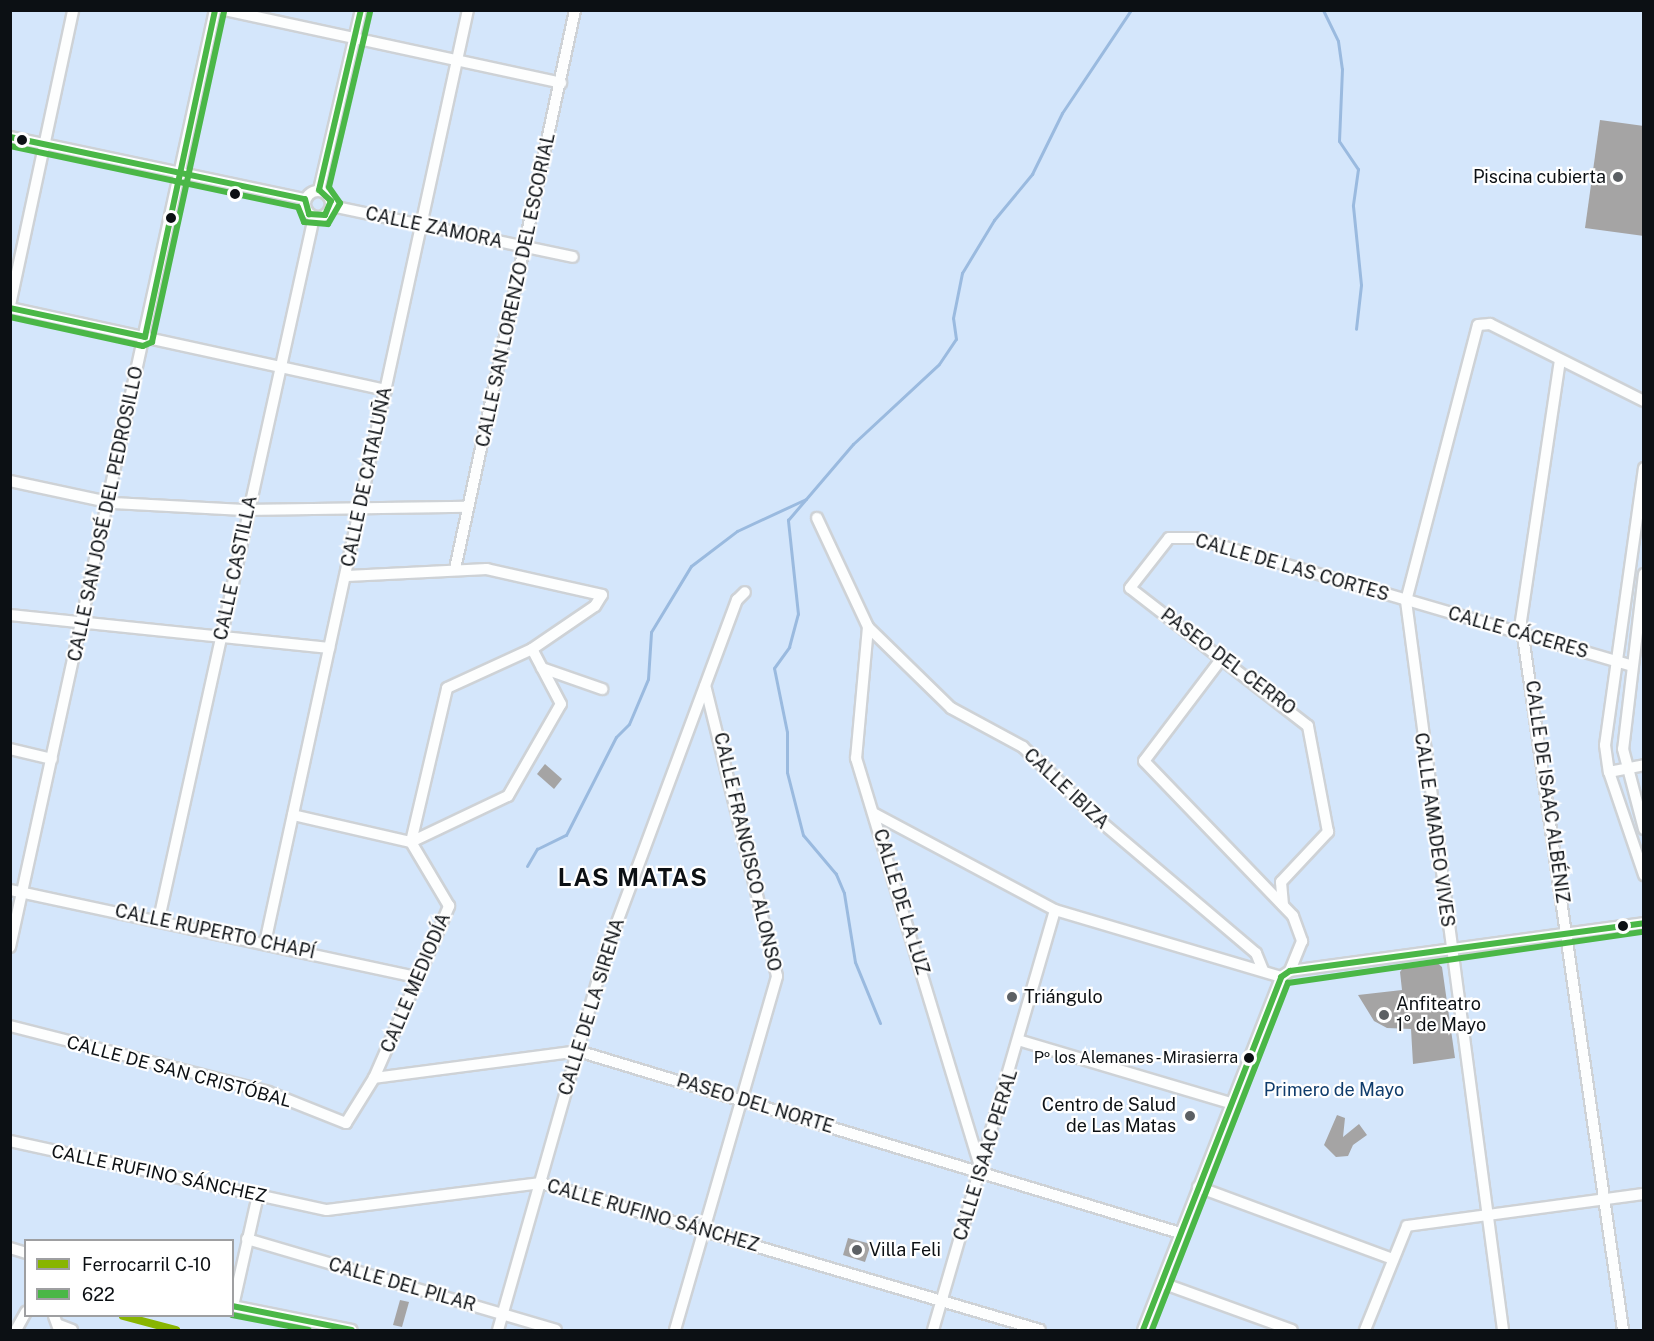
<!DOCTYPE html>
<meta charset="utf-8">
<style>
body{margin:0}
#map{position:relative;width:1654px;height:1341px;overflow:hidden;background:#f2f6fa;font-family:"Public Sans",sans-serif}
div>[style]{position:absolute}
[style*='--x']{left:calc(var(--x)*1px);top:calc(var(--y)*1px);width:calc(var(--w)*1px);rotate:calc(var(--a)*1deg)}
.green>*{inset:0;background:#d4e6fb}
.stream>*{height:3px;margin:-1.5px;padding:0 1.5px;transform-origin:1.5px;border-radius:1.5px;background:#9abadf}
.building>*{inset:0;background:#a5a4a4}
.roads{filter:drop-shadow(2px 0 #ced2d6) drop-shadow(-2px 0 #ced2d6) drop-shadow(0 2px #ced2d6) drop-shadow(0 -2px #ced2d6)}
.minor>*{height:10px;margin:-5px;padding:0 5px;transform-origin:5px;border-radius:5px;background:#fdfefe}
.minor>.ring{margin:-5px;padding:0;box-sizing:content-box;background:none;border:10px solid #fdfefe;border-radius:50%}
.bus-1>*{height:6px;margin:-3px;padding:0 3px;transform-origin:3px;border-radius:3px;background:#4ab747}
.bus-2>*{height:6px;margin:-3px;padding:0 3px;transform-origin:3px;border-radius:3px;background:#4ab747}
.rail-1>*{height:8px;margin:-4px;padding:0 4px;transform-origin:4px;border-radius:4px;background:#88b501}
.dots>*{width:16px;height:16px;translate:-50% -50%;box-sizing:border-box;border:3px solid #fff;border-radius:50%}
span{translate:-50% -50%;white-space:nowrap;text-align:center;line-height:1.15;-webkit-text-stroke:4.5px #fff;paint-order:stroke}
.bus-label{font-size:16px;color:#0c1014}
.right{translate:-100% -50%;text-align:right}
.poi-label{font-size:18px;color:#0c1014}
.left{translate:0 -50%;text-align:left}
.street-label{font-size:18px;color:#0c1014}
.park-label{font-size:18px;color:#0f3c6c}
.district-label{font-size:24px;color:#0c1014;font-weight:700;letter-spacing:1.5px}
.frame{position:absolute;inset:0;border:12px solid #0c1014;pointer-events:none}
.legend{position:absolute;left:24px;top:1239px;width:210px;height:78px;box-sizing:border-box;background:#fff;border:2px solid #9e9fa1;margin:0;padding:8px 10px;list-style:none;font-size:18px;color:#0c1014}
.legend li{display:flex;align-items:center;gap:12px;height:30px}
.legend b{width:30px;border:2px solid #9e9fa1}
</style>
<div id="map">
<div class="green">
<div style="clip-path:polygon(evenodd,10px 11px,1643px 11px,1643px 1330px,11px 1330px,10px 11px,26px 1240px,232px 1240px,232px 1316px,26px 1316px,26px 1240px)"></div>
</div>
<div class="stream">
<div style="--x:1323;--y:10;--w:34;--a:64"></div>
<div style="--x:1338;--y:41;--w:28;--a:82"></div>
<div style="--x:1342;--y:69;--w:72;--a:92.4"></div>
<div style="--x:1339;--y:141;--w:34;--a:56"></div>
<div style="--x:1358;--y:169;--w:37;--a:98"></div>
<div style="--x:1353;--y:206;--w:79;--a:84.2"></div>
<div style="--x:1361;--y:285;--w:44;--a:96.5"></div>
<div style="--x:527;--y:866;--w:20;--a:-60"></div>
<div style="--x:537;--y:849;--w:32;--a:-26"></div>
<div style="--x:566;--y:835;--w:110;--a:-63"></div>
<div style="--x:616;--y:737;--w:18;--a:-45"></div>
<div style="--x:629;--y:724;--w:49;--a:-67.1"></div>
<div style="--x:648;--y:679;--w:47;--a:-86.3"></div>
<div style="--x:651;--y:632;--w:77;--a:-58.8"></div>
<div style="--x:691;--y:566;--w:58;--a:-37.3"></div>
<div style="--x:737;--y:531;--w:76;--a:-24.9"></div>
<div style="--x:880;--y:1023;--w:66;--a:-112.3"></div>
<div style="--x:855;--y:962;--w:70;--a:-99.1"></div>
<div style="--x:844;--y:893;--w:21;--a:-113"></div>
<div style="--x:836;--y:874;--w:51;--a:-130.2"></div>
<div style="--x:803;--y:835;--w:65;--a:-104.3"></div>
<div style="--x:787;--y:772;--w:40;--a:-90"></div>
<div style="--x:787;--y:732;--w:65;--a:-101.5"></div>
<div style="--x:774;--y:668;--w:26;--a:-54"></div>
<div style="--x:789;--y:647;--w:34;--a:-75"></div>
<div style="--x:798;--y:614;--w:95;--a:-96.1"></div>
<div style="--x:788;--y:520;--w:100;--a:-49.5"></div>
<div style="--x:853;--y:444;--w:117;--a:-42.9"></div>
<div style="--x:939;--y:364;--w:30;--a:-56"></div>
<div style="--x:956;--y:339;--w:21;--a:-98"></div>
<div style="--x:953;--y:318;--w:46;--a:-78.7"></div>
<div style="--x:962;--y:273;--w:62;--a:-58.9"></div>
<div style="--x:994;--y:220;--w:60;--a:-50.4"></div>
<div style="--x:1032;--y:174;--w:68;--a:-63.8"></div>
<div style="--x:1062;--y:113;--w:124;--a:-56.2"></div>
</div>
<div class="building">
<div style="clip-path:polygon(1600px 120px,1644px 126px,1644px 236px,1585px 228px)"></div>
<div style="clip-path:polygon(545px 764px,562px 779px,554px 789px,537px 774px)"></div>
<div style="clip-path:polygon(1434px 960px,1442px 967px,1455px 1058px,1413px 1064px,1411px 1029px,1387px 1028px,1374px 1021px,1358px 995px,1402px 990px,1400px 972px,1406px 964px)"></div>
<div style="clip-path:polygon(1337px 1115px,1345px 1118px,1343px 1137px,1359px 1124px,1367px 1135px,1353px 1145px,1348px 1156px,1336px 1157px,1324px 1145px)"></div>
<div style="clip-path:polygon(848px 1238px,871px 1244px,865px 1262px,843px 1255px)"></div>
<div style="clip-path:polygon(400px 1300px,409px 1302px,402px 1327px,393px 1325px)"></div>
</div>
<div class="roads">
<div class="minor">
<div style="--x:224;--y:10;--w:345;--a:12.2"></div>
<div style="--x:10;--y:137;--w:301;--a:11.9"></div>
<div style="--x:319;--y:190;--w:185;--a:-76.9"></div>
<div class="ring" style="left:305px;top:191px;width:16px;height:16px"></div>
<div style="--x:331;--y:206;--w:247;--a:11.9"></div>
<div style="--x:10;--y:305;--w:302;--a:-77.9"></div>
<div style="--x:10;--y:308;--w:385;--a:12.3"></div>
<div style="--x:1560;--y:360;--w:265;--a:98.5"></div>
<div style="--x:1521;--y:622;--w:715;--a:81.8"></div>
<div style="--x:1644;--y:468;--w:280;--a:98"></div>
<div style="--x:1605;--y:745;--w:27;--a:82"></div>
<div style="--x:1609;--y:772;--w:109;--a:71.2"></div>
<div style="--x:10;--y:481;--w:105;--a:12.1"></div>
<div style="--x:113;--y:503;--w:131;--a:3.1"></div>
<div style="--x:244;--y:510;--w:224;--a:-0.8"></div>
<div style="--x:817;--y:518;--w:120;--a:64.9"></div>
<div style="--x:868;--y:627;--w:116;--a:44.3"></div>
<div style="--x:951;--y:708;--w:82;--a:28.4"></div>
<div style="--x:1023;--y:747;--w:105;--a:43.8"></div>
<div style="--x:1099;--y:820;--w:206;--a:40.3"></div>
<div style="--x:1256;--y:953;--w:18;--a:68"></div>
<div style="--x:455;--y:569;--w:572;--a:-77.88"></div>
<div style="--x:1644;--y:574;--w:176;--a:96.8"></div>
<div style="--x:1623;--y:749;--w:83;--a:75.3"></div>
<div style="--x:10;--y:615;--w:321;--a:5.9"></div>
<div style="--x:868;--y:627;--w:132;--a:95.2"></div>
<div style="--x:856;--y:758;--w:434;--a:73.1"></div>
<div style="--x:1222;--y:658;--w:129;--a:127.1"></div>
<div style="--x:1144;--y:761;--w:215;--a:46.1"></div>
<div style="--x:1293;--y:916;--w:27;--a:70"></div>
<div style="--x:1302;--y:941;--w:32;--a:112"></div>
<div style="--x:542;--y:668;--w:64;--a:19.3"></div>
<div style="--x:10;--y:749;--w:43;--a:13.4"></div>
<div style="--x:1609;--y:772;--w:36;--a:-11"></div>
<div style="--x:875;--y:814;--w:204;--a:28.1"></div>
<div style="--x:1055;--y:910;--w:236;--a:16.5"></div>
<div style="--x:293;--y:815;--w:121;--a:12.9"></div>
<div style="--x:411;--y:842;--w:107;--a:-25.4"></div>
<div style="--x:508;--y:796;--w:106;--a:-60.1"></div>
<div style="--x:561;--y:704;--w:62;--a:-117.8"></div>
<div style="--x:10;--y:890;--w:418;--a:12.1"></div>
<div style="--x:1283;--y:905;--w:23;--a:-95"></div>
<div style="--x:1281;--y:882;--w:69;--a:-46.8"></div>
<div style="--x:1328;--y:832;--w:108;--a:-100.7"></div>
<div style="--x:1308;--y:726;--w:225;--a:-142.2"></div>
<div style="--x:1130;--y:588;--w:63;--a:-52"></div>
<div style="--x:1169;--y:538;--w:26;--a:0"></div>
<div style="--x:1195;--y:538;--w:453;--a:16.3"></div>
<div style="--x:159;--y:919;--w:719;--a:-77.55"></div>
<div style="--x:265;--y:943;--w:955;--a:-77.73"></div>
<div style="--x:10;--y:947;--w:959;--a:-77.66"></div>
<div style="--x:10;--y:1026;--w:266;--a:14.3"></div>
<div style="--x:268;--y:1092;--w:84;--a:21.7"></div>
<div style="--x:346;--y:1123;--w:53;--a:-58.1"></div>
<div style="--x:374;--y:1078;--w:188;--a:-66.4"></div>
<div style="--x:449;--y:906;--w:74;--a:-120.7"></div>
<div style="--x:411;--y:842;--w:158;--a:-76.8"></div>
<div style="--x:447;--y:688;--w:94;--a:-24.6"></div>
<div style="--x:532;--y:649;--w:76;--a:-34.3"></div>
<div style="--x:595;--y:606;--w:13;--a:-58"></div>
<div style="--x:602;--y:595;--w:118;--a:-167.3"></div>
<div style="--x:487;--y:569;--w:140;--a:177.1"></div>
<div style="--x:1021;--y:1041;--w:218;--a:16.5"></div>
<div style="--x:374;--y:1078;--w:206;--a:-7.5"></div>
<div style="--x:578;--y:1051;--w:629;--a:16.82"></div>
<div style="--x:10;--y:1141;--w:324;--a:12.3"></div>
<div style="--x:327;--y:1210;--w:216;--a:-7.2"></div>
<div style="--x:541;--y:1183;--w:520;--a:16.41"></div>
<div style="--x:1198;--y:1187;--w:208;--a:20.3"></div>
<div style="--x:247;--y:1239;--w:322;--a:16.4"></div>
<div style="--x:10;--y:1248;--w:17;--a:17"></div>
<div style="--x:1162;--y:1283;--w:138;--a:19.9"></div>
<div style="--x:232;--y:1306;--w:122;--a:11.3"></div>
<div style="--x:233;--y:1306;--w:114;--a:-77.3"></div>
<div style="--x:54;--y:1316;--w:15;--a:70"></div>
<div style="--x:59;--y:1325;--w:14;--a:21"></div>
<div style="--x:16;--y:1330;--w:21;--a:-61"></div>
<div style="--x:498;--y:1330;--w:393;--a:-74.1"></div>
<div style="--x:606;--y:952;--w:376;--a:-69.6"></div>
<div style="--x:737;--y:600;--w:11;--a:-45"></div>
<div style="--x:675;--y:1330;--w:368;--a:-73.9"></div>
<div style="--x:777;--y:976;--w:299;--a:-103.9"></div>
<div style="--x:933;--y:1330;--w:437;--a:-73.8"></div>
<div style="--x:1143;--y:1330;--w:379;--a:-68.6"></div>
<div style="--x:1281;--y:977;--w:11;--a:-34"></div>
<div style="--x:1290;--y:971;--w:357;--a:-7.7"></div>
<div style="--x:1365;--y:1330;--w:112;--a:-68"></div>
<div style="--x:1407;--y:1226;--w:239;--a:-7.7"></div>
<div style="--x:1503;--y:1330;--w:735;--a:-97.58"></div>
<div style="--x:1406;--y:601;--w:285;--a:-75.4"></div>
<div style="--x:1478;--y:325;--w:12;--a:-5"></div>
<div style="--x:1490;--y:324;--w:172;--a:26.6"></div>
</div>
</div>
<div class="bus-1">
<div style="--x:10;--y:137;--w:301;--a:11.9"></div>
<div style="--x:305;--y:199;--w:16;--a:75"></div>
<div style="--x:309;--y:214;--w:16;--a:4"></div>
<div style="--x:325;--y:215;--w:15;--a:-67"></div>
<div style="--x:331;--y:201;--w:16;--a:-137"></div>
<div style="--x:319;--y:190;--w:185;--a:-76.9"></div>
<div style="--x:10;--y:308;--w:138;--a:12.1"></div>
<div style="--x:145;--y:337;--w:334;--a:-77.9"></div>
<div style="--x:232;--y:1306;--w:122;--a:11.3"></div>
<div style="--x:1143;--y:1330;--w:379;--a:-68.6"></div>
<div style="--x:1281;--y:977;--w:11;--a:-34"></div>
<div style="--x:1290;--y:971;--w:357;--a:-7.7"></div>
</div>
<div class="bus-2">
<div style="--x:10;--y:146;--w:294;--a:12"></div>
<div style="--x:298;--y:207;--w:16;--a:68"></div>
<div style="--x:304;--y:222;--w:24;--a:5"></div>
<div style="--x:328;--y:224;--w:24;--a:-60"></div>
<div style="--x:340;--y:203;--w:19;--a:-125"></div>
<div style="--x:329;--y:187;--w:180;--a:-76.8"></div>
<div style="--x:10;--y:317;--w:136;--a:12.3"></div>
<div style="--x:143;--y:346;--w:10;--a:-24"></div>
<div style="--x:152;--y:342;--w:338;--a:-77.7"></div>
<div style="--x:232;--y:1315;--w:78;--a:11"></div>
<div style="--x:1152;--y:1330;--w:373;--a:-68.6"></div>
<div style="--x:1288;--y:983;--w:360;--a:-8.2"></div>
</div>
<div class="rail-1">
<div style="--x:123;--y:1316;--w:55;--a:14.8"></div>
</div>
<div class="dots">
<div style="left:22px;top:140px;background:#0c1014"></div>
<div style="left:1618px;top:177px;background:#5c6064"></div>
<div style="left:235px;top:194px;background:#0c1014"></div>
<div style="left:171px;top:218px;background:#0c1014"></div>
<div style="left:1623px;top:926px;background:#0c1014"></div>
<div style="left:1012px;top:997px;background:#5c6064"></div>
<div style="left:1384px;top:1015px;background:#5c6064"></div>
<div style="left:1249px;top:1058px;background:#0c1014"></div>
<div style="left:1190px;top:1116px;background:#5c6064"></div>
<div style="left:857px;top:1250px;background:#5c6064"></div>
</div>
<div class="bus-label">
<span class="right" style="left:1238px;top:1058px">Pº los Alemanes - Mirasierra</span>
</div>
<div class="poi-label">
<span class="right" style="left:1606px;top:177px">Piscina cubierta</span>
<span class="left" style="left:1024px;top:997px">Triángulo</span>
<span class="left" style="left:1396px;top:1015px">Anfiteatro<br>1° de Mayo</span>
<span class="right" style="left:1176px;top:1116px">Centro de Salud<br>de Las Matas</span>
<span class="left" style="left:869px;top:1250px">Villa Feli</span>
</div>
<div class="street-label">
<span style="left:434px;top:228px;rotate:12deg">CALLE ZAMORA</span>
<span style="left:516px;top:290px;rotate:-78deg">CALLE SAN LORENZO DEL ESCORIAL</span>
<span style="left:367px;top:477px;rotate:-78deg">CALLE DE CATALUÑA</span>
<span style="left:106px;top:514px;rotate:-78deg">CALLE SAN JOSÉ DEL PEDROSILLO</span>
<span style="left:236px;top:568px;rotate:-78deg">CALLE CASTILLA</span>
<span style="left:1292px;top:568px;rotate:16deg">CALLE DE LAS CORTES</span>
<span style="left:1518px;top:633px;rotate:16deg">CALLE CÁCERES</span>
<span style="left:1228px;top:662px;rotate:37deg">PASEO DEL CERRO</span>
<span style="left:1066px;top:789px;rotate:43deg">CALLE IBIZA</span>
<span style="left:1547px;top:792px;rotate:82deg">CALLE DE ISAAC ALBÉNIZ</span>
<span style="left:1434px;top:830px;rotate:82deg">CALLE AMADEO VIVES</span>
<span style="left:747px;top:852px;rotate:77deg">CALLE FRANCISCO ALONSO</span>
<span style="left:901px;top:902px;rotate:73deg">CALLE DE LA LUZ</span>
<span style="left:215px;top:932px;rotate:12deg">CALLE RUPERTO CHAPÍ</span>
<span style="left:416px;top:983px;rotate:-67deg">CALLE MEDIODÍA</span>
<span style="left:592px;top:1007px;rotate:-73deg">CALLE DE LA SIRENA</span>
<span style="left:179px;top:1072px;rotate:15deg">CALLE DE SAN CRISTÓBAL</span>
<span style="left:755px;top:1104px;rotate:17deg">PASEO DEL NORTE</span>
<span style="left:986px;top:1155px;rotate:-73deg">CALLE ISAAC PERAL</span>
<span style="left:159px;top:1174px;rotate:12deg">CALLE RUFINO SÁNCHEZ</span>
<span style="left:653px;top:1216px;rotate:16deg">CALLE RUFINO SÁNCHEZ</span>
<span style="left:402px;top:1285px;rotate:16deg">CALLE DEL PILAR</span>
</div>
<div class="park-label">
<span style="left:1334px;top:1090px">Primero de Mayo</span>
</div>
<div class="district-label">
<span style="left:633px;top:878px">LAS MATAS</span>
</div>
<div class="frame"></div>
<ul class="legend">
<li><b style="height:8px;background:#88b501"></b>Ferrocarril C-10</li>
<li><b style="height:8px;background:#4ab747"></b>622</li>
</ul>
</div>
